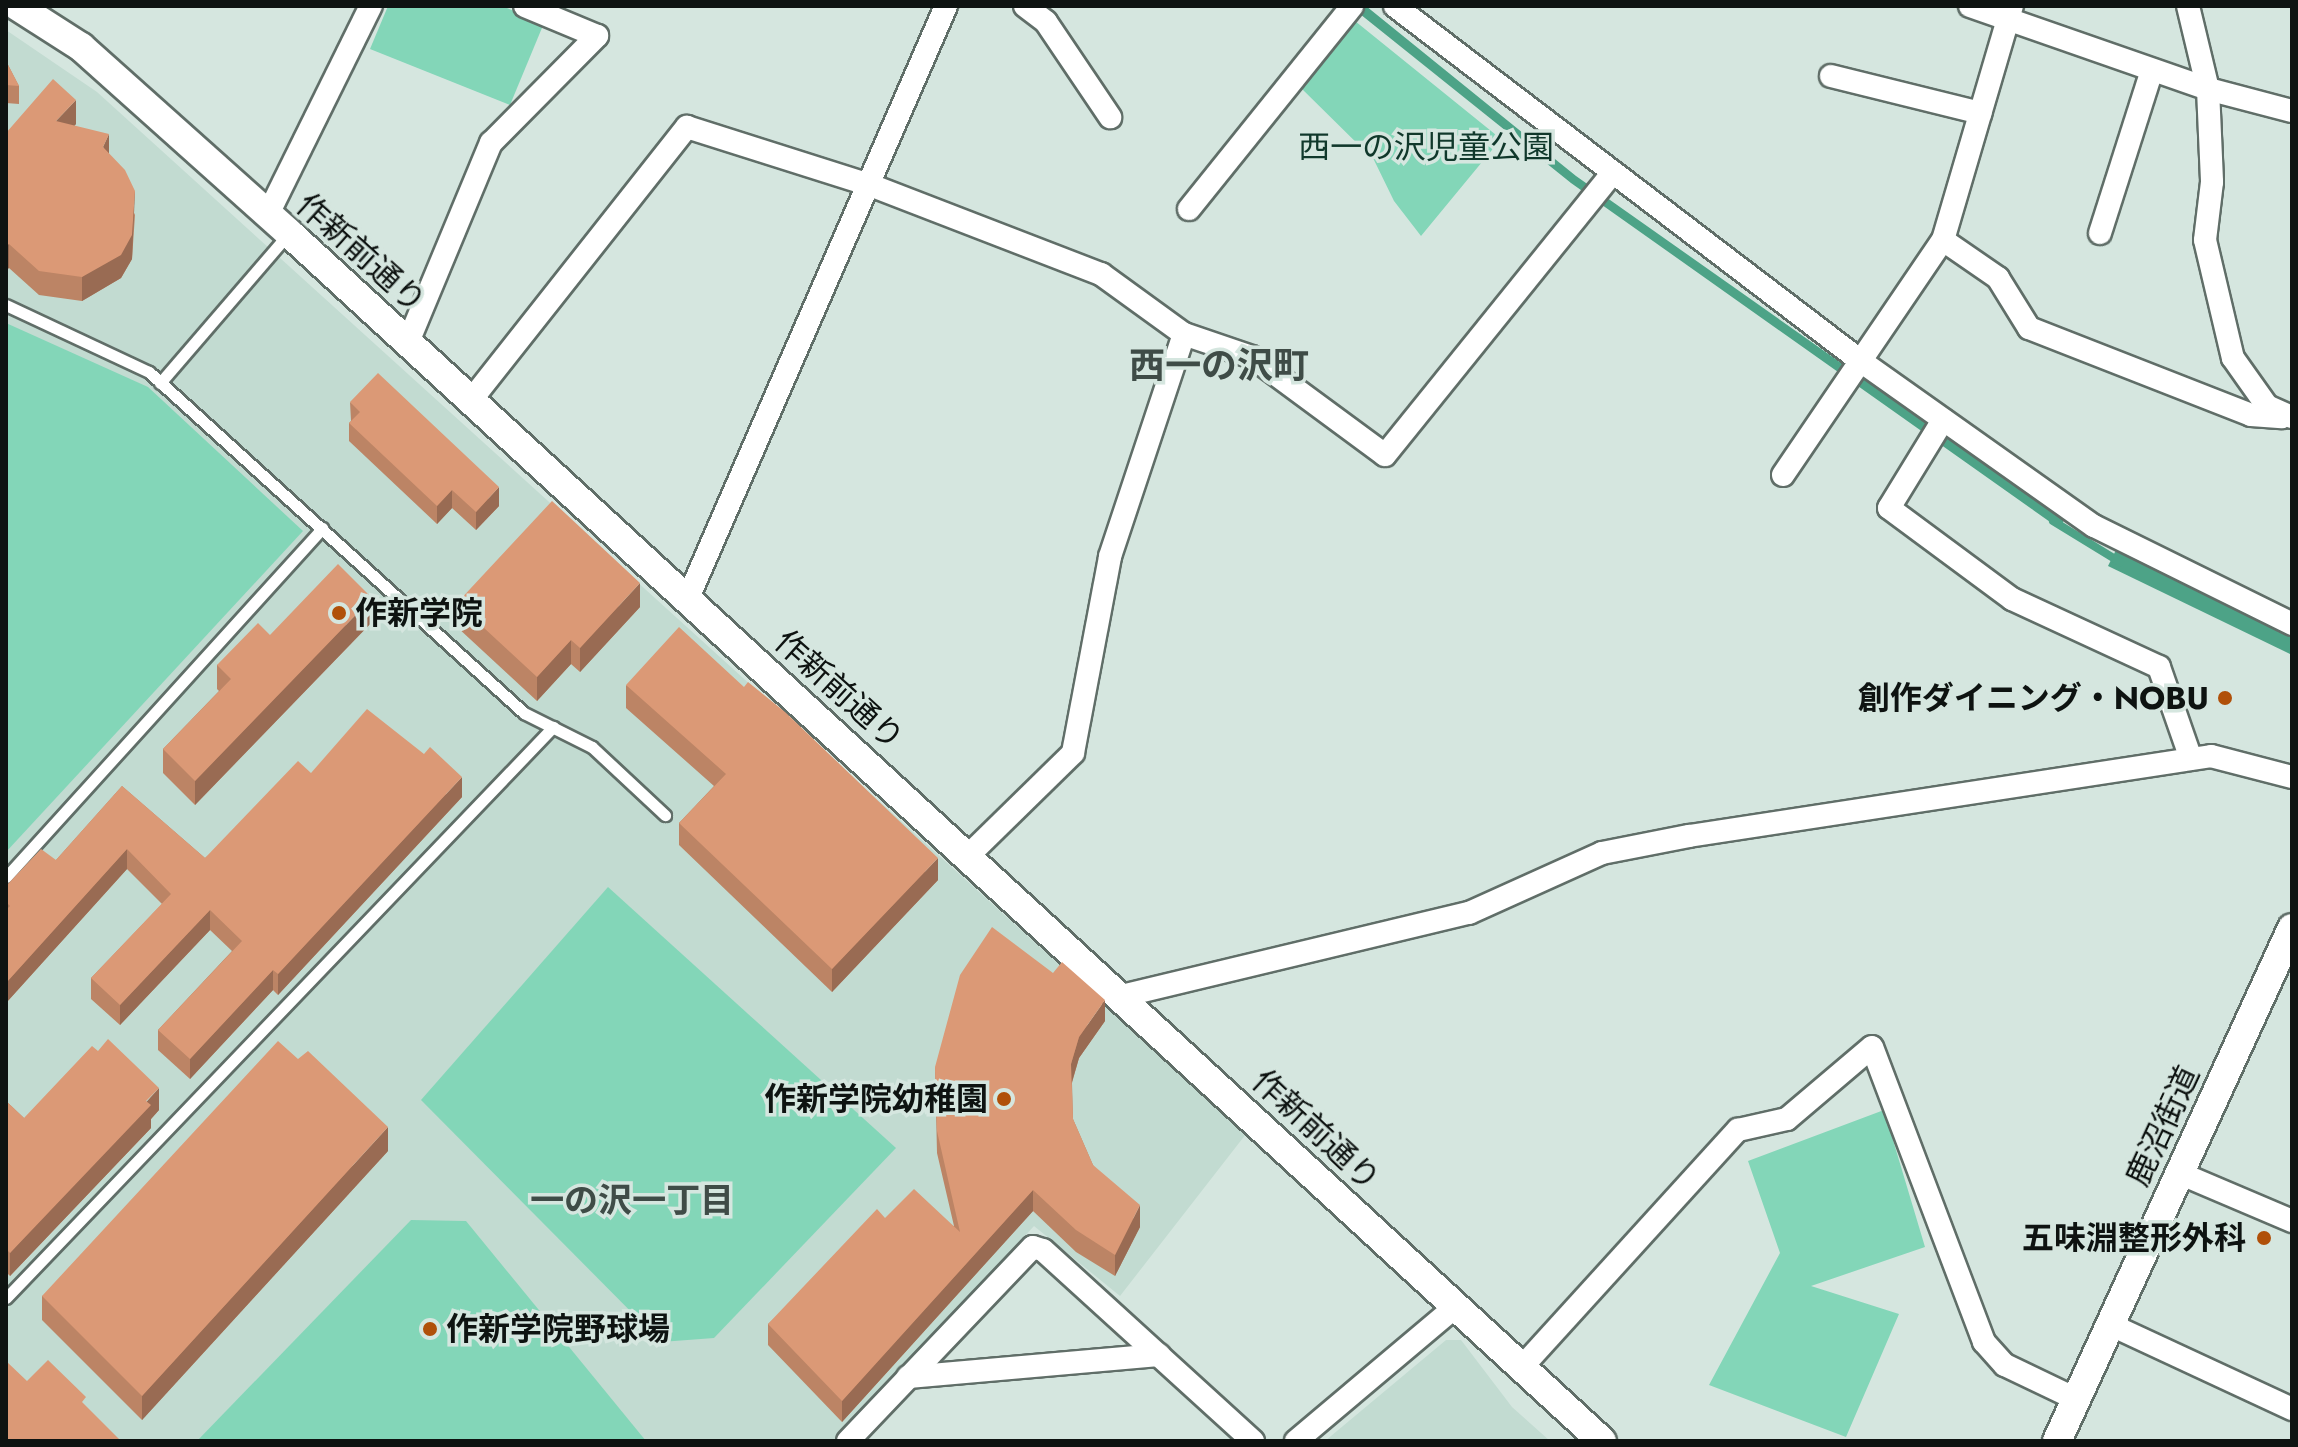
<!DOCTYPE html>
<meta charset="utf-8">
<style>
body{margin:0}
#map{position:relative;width:2298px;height:1447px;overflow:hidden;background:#d5e6df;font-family:Jost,"Noto Sans JP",sans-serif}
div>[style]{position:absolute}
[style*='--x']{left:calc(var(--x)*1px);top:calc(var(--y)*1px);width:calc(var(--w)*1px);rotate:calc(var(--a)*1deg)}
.built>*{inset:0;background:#c2dbd1}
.green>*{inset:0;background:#83d6b8}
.water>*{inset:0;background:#4da387}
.stream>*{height:8px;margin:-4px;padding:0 4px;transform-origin:4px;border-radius:4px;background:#4da387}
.roads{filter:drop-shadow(2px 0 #606e68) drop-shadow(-2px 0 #606e68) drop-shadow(0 2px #606e68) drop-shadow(0 -2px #606e68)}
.service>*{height:11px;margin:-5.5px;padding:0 5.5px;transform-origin:5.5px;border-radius:5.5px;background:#fff}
.minor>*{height:22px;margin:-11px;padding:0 11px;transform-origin:11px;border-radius:11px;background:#fff}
.tertiary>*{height:28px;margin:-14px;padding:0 14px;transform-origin:14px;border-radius:14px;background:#fff}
.wall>*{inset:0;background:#bc8465}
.shaded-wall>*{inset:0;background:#996b53}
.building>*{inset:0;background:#db9976}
.dots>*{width:22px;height:22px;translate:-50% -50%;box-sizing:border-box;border:4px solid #d5e6df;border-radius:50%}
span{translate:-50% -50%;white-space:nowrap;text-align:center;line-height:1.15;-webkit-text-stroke:7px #d5e6df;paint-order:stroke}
.park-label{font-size:32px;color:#10382b}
.street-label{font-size:32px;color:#0e1311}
.poi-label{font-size:32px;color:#0e1311;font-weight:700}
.left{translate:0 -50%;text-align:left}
.right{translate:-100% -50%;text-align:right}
.neighbourhood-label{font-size:34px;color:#3f4c47;font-weight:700}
.quarter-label{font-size:36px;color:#3f4c47;font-weight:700}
.frame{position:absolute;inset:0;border:8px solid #0e1311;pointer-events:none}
</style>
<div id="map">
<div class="built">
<div style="clip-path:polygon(6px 30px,97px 92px,1246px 1134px,1120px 1296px,1034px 1226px,835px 1441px,6px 1441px)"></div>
<div style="clip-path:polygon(1446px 1340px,1461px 1340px,1512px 1407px,1550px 1441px,1325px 1441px)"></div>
</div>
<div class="green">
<div style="clip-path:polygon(388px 6px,502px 6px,544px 23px,510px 105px,370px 49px)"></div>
<div style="clip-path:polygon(1355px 21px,1501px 139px,1421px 236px,1394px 201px,1374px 160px,1300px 87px)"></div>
<div style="clip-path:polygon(6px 323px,148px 387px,303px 531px,6px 852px)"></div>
<div style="clip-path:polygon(608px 887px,896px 1148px,714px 1338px,661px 1342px,421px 1100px)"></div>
<div style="clip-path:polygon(1884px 1110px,1925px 1247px,1811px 1286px,1899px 1314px,1846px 1437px,1709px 1385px,1780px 1253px,1748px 1161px)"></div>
<div style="clip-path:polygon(411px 1220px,466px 1221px,646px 1441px,197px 1441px)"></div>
</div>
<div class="water">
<div style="clip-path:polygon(1350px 6px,1366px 6px,1576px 176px,2064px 520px,2060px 529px,1571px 183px)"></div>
<div style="clip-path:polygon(2116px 550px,2292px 637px,2292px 655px,2108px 566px)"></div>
</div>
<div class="stream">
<div style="--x:2053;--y:521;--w:79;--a:31.5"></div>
</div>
<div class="roads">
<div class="service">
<div style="--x:6;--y:305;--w:158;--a:25.1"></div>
<div style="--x:149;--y:372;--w:507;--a:42.28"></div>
<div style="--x:524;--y:713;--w:76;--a:26.6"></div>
<div style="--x:592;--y:747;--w:100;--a:43"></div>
<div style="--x:160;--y:383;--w:198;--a:-49.3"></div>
<div style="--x:6;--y:877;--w:471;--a:-47.8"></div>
<div style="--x:6;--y:1298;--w:791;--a:-46.23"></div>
</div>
<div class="minor">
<div style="--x:1025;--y:6;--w:26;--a:37"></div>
<div style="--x:1046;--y:22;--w:115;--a:56"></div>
<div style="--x:1395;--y:6;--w:587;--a:37.32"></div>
<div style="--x:1862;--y:362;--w:284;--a:35.3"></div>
<div style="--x:2094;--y:526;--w:221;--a:26.3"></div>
<div style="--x:1970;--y:6;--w:252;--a:19.2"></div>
<div style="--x:2208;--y:89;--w:87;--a:14.7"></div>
<div style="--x:2188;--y:6;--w:85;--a:76.5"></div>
<div style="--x:2208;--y:89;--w:93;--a:87.5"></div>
<div style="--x:2212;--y:182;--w:58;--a:96.9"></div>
<div style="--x:2205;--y:240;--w:121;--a:76.7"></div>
<div style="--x:2233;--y:358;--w:59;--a:54.7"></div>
<div style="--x:2267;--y:406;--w:27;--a:24"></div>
<div style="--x:1831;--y:76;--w:154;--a:13.9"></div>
<div style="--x:1189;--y:209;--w:260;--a:-51.2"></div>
<div style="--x:268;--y:214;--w:232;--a:-63.7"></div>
<div style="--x:2100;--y:233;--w:171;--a:-72.3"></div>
<div style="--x:1943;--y:240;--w:67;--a:34.6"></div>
<div style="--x:1998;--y:278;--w:59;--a:58.2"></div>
<div style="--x:2029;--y:328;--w:238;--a:21.4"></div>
<div style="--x:2251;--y:415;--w:31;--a:4"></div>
<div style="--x:1184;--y:334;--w:72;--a:18.7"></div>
<div style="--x:1252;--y:357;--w:165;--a:36.4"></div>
<div style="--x:1385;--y:455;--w:363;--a:-51.1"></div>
<div style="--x:408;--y:342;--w:216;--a:-67.4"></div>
<div style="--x:491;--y:143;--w:151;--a:-45.3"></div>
<div style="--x:597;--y:36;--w:78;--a:-157.4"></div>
<div style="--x:472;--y:399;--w:347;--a:-51.7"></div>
<div style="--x:687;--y:127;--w:192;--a:17.6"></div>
<div style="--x:870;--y:185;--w:248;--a:21.1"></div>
<div style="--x:1101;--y:274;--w:102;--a:35.9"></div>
<div style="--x:1184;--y:334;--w:235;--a:108.4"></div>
<div style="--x:1110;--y:557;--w:199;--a:100.7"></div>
<div style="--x:1073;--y:753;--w:146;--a:135.6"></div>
<div style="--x:1943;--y:420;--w:103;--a:121.5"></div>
<div style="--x:1889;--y:508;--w:153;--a:36.5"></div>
<div style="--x:2012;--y:599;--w:162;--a:24.8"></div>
<div style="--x:2159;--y:667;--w:97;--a:70.8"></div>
<div style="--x:1783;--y:475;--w:284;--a:-55.8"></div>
<div style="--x:1943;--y:240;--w:244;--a:-73.6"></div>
<div style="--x:688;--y:598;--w:646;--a:-66.45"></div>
<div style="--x:1122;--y:996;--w:357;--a:-13.5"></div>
<div style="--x:1469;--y:913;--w:146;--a:-24.3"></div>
<div style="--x:1602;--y:853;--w:89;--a:-11.1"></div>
<div style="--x:1689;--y:836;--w:528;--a:-8.71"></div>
<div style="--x:2211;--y:756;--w:84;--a:14.5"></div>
<div style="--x:2179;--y:1173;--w:123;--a:23"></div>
<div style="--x:2109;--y:1324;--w:202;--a:24.9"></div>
<div style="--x:1522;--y:1367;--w:321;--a:-47.7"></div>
<div style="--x:1738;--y:1130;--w:50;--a:-12.7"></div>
<div style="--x:1787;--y:1119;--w:111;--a:-40.3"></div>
<div style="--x:1872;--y:1047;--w:316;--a:69.2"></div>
<div style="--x:1984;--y:1342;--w:31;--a:48"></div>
<div style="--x:2005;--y:1365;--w:79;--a:25.6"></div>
<div style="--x:908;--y:1377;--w:252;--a:-5"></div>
<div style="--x:848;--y:1441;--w:268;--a:-46.4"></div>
<div style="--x:1033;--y:1247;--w:10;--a:17"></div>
<div style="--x:1043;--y:1250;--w:284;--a:42.3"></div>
<div style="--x:1296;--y:1441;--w:208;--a:-40.1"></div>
</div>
<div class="tertiary">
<div style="--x:17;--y:6;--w:76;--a:32.6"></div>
<div style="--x:81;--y:47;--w:279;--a:41.8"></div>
<div style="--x:289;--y:233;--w:1784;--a:42.62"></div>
<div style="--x:2057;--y:1441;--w:564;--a:-65.39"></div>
</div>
</div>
<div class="wall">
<div style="clip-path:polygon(6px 61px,19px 86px,19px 104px,6px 103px)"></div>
<div style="clip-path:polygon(76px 124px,74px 126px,109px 154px,135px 215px,132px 259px,121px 278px,82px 301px,39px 295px,9px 268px,6px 270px,6px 133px)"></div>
<div style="clip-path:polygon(350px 402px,499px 506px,476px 530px,452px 508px,437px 524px,349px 441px,349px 423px,351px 421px)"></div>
<div style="clip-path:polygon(457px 603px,640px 607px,580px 672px,571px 664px,537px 701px,457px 627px)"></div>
<div style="clip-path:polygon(372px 622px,195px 805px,163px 773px,163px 749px,219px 691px,217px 689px,217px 665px,270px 635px)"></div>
<div style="clip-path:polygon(626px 685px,938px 880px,832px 992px,679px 845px,679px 823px,714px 786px,626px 708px)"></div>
<div style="clip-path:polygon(311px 773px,462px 797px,278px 995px,273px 990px,190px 1079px,158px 1050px,158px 1030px,232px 951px,210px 930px,120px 1025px,91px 999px,91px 978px,162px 904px,127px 869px,6px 1003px,6px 886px,56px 860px,122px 786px,205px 858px)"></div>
<div style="clip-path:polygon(1105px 1021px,1079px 1058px,1072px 1083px,1073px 1119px,1093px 1165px,1140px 1227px,1115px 1276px,1076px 1252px,1033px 1211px,842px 1422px,768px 1345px,768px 1324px,885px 1218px,954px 1226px,937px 1153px,935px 1067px)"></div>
<div style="clip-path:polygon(6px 1101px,24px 1118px,159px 1110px,151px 1119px,151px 1128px,10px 1276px,6px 1272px)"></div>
<div style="clip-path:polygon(388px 1151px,142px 1420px,42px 1320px,42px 1296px)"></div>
</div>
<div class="shaded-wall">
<div style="clip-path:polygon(76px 100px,76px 124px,56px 145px,56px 121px)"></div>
<div style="clip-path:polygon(109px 134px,109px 158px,103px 147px)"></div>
<div style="clip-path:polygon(135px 191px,132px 259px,121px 278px,82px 301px,82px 277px)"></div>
<div style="clip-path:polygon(9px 244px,9px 268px,6px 270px,6px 246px)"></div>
<div style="clip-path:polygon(499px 487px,499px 506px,476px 530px,476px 512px)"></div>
<div style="clip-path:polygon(452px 490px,452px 508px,437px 524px,437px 506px)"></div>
<div style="clip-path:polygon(640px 583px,640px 607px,580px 672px,580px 648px)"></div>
<div style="clip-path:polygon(372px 598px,372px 622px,195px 805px,195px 781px)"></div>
<div style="clip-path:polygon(571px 640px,571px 664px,537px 701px,537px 677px)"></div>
<div style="clip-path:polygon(462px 777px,462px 797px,278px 995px,278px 974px)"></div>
<div style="clip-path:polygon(127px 849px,127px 869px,6px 1003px,6px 983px)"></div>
<div style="clip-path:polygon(938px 858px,938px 880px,832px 992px,832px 969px)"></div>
<div style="clip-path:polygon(210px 910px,210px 930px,120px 1025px,120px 1005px)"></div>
<div style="clip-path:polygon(273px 970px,273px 990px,190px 1079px,190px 1059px)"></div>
<div style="clip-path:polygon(1105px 1000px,1105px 1021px,1079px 1058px,1071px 1085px,1071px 1064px,1079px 1037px)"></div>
<div style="clip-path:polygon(159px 1088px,159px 1110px,151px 1119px,151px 1128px,10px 1276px,10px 1253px)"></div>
<div style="clip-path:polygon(388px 1127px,388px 1151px,142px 1420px,142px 1396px)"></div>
<div style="clip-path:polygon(1033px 1190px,1033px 1211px,842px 1422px,842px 1401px)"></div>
<div style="clip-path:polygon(1140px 1205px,1140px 1227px,1115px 1276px,1115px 1255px)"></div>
</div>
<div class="building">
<div style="clip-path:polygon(6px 61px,19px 86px,6px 85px)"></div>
<div style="clip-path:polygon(53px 79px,76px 100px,56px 121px,109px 134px,103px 147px,125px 170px,135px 191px,132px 235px,121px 255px,82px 277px,39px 271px,9px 244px,6px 246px,6px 133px)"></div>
<div style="clip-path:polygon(378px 373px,499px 487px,476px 512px,452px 490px,437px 506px,349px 423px,360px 412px,350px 402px)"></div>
<div style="clip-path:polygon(552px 501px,640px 583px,580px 648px,571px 640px,537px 677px,457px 603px)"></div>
<div style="clip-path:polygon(338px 564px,372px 598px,195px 781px,163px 749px,231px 679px,217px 665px,258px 623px,270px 635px)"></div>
<div style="clip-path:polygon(679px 627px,744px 687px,748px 682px,785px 712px,938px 858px,832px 969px,679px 823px,726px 774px,626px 685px)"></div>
<div style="clip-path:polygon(367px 709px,424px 754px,430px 747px,462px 777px,278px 974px,273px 970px,190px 1059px,158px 1030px,242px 941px,210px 910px,120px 1005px,91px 978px,171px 894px,127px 849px,6px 983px,6px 910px,10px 906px,6px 902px,6px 886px,41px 849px,56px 860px,122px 786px,205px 858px,298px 761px,311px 773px)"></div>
<div style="clip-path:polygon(992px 927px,1053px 973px,1062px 962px,1105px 1000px,1079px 1037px,1071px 1064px,1073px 1119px,1093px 1165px,1140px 1205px,1115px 1255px,1076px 1230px,1033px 1190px,842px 1401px,768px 1324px,877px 1209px,885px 1218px,914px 1189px,960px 1232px,937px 1131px,935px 1067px,960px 975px)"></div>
<div style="clip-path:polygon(108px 1039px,159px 1088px,146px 1101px,151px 1105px,10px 1253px,6px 1249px,6px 1101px,24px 1118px,92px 1046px,98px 1051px)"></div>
<div style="clip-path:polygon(278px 1041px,298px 1059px,308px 1051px,388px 1127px,142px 1396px,42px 1296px)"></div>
<div style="clip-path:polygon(48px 1360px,86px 1397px,82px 1402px,121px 1441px,6px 1441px,6px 1361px,27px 1381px)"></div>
</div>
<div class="dots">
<div style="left:339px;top:613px;background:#b05009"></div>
<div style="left:2225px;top:698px;background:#b05009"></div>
<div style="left:1004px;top:1099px;background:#b05009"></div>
<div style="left:2264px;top:1238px;background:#b05009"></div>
<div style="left:430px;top:1329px;background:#b05009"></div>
</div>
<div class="park-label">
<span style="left:1426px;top:147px">西一の沢児童公園</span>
</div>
<div class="street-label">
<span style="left:361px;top:253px;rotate:42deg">作新前通り</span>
<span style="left:839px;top:690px;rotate:42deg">作新前通り</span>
<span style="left:2163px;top:1126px;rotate:-65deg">鹿沼街道</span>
<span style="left:1316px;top:1130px;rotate:43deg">作新前通り</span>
</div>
<div class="poi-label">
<span class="left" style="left:355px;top:613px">作新学院</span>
<span class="right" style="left:2209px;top:698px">創作ダイニング・NOBU</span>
<span class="right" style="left:988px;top:1099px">作新学院幼稚園</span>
<span class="right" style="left:2246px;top:1238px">五味淵整形外科</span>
<span class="left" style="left:446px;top:1329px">作新学院野球場</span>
</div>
<div class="neighbourhood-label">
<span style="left:632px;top:1201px">一の沢一丁目</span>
</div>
<div class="quarter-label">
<span style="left:1219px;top:366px">西一の沢町</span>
</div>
<div class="frame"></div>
</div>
